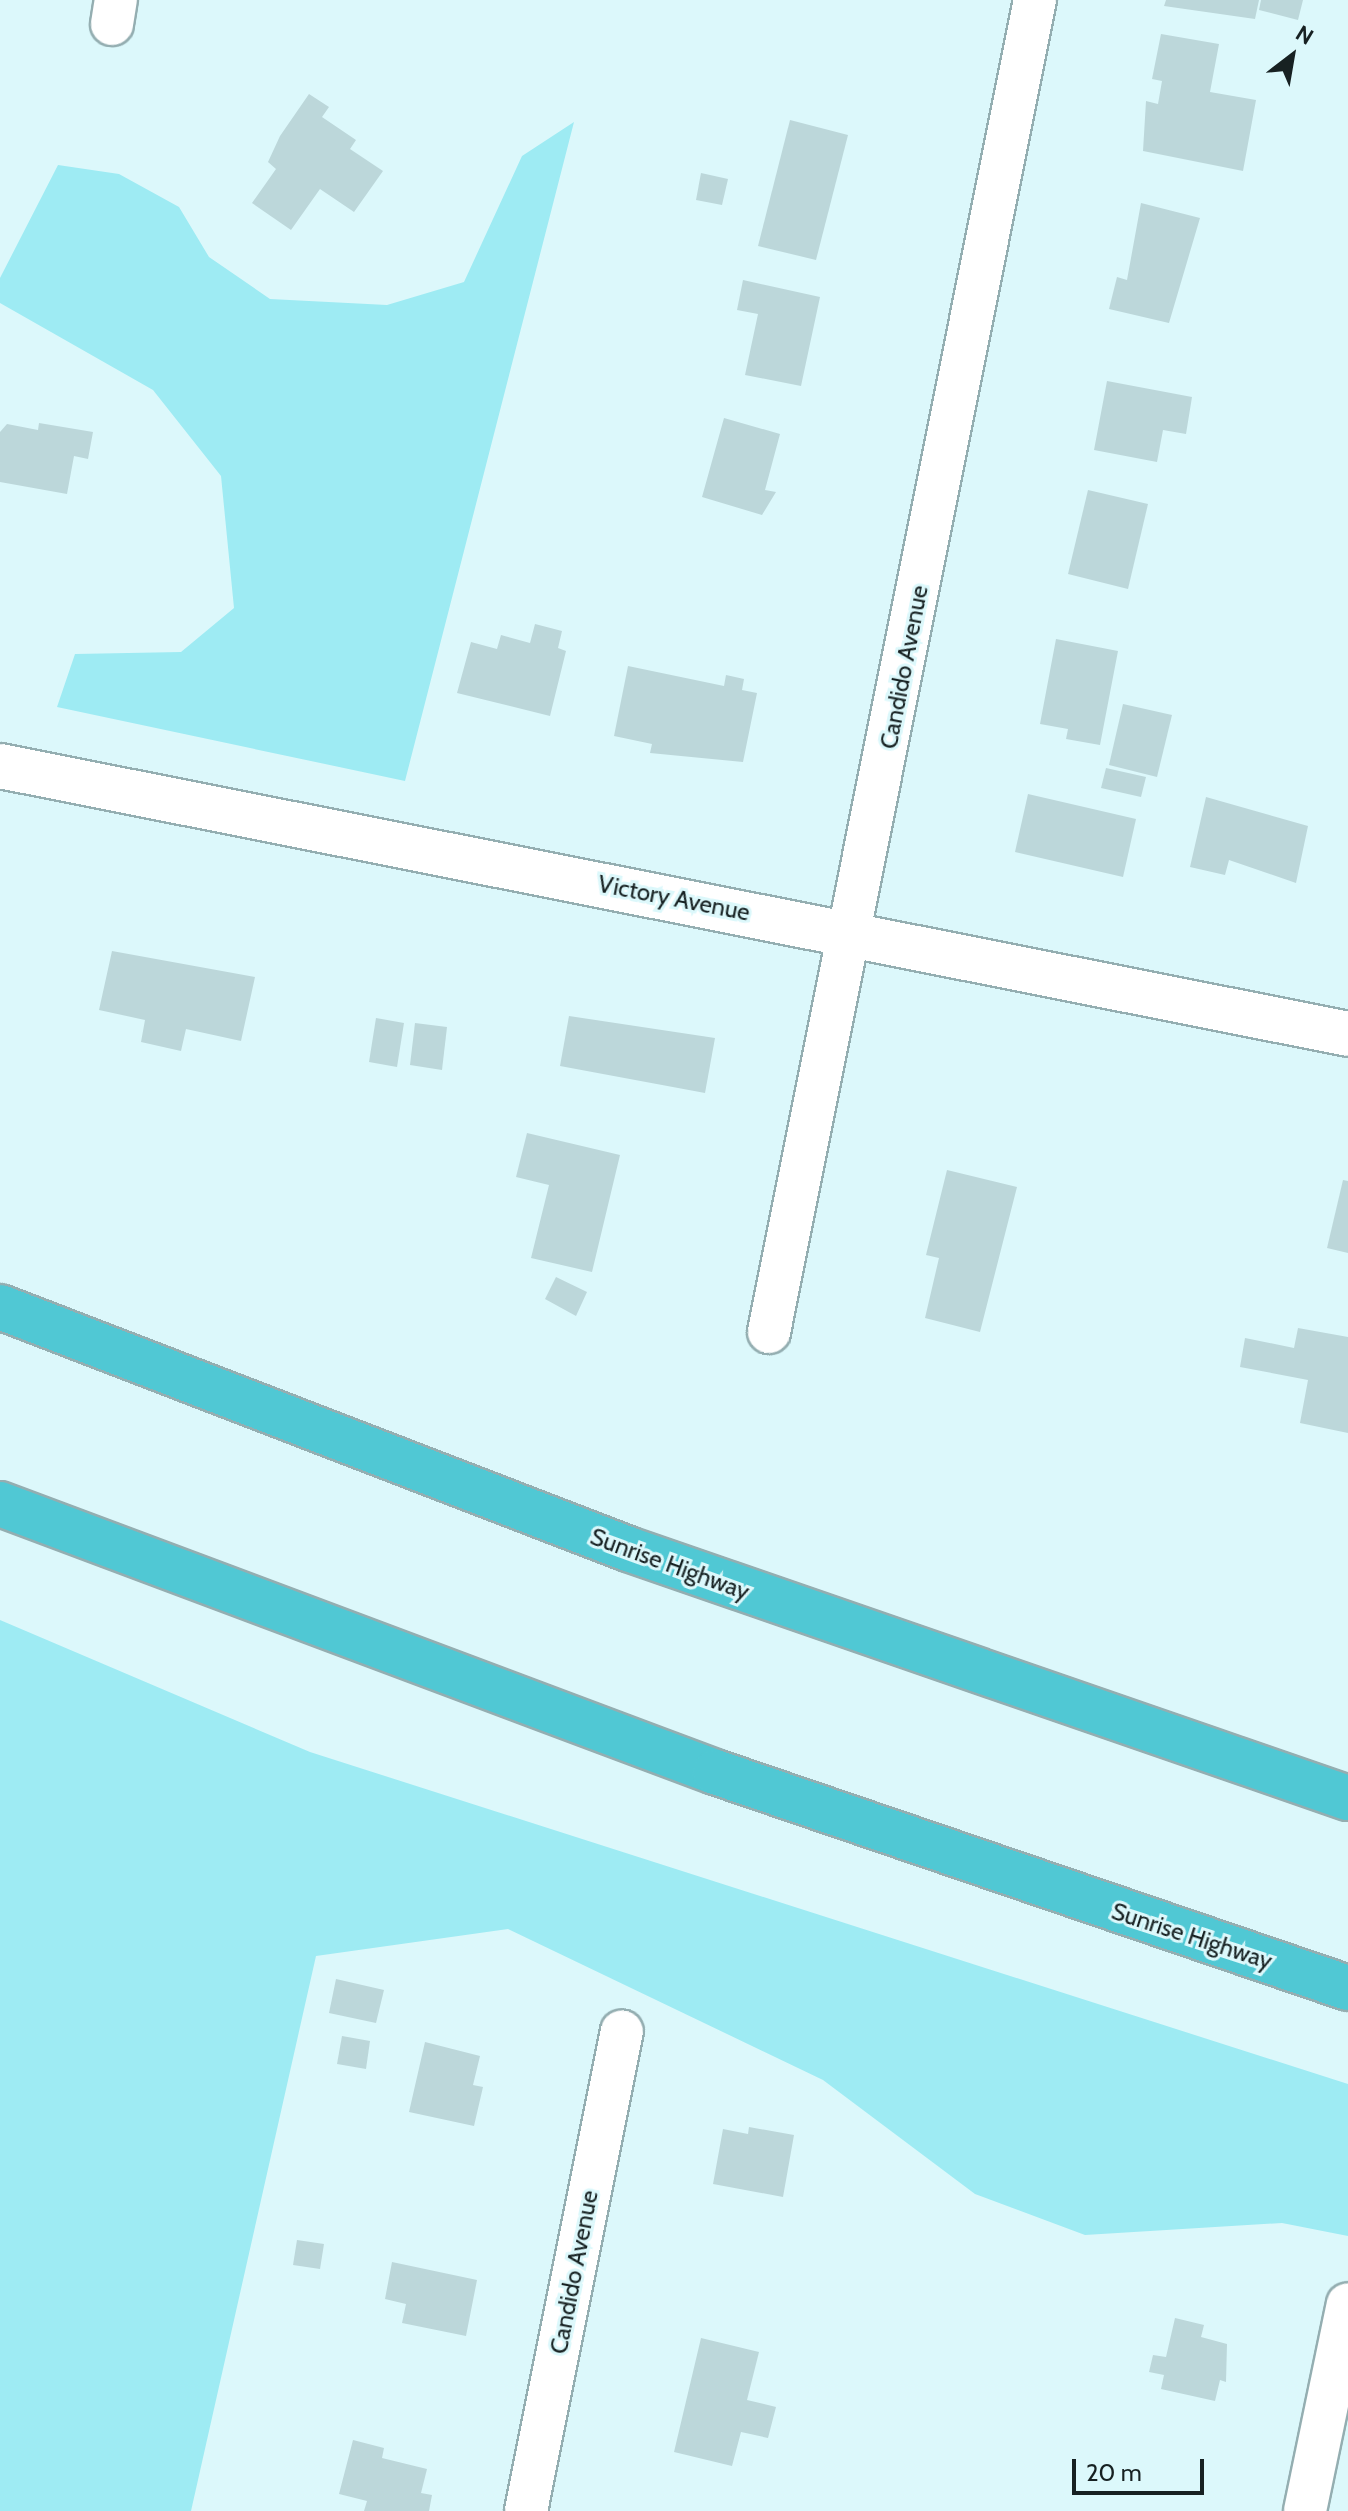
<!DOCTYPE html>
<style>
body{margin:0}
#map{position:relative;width:1348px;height:2511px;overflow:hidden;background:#dcf8fb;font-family:Cabin,sans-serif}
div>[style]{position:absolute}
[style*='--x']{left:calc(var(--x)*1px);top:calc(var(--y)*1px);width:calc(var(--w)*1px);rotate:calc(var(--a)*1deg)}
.green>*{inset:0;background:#9eebf3}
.building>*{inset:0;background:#bcd7da}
.roads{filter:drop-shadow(2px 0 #94aeb1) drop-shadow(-2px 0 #94aeb1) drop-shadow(0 2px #94aeb1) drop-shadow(0 -2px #94aeb1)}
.minor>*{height:42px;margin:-21px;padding:0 21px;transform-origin:21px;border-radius:21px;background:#fff}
.tertiary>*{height:44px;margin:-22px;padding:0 22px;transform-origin:22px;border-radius:22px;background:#fff}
.motorway>*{height:44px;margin:-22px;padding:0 22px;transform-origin:22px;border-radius:22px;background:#50c8d4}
span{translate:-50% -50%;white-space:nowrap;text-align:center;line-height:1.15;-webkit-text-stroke:6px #dcf8fb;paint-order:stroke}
.street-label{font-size:24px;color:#172122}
.north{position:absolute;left:1252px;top:16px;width:80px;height:80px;-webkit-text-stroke:6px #dcf8fb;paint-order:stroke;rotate:31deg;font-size:22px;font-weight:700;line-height:32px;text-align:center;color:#172122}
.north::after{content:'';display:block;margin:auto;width:28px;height:36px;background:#172122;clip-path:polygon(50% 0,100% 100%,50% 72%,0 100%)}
.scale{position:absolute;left:1072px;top:2459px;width:132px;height:36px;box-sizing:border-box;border:4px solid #172122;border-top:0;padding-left:10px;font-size:24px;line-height:28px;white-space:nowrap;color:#172122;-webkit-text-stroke:6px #dcf8fb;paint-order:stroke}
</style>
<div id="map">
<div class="green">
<div style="clip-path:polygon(574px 122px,405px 781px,57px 707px,75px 654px,181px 652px,234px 608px,221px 476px,153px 390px,0 303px,0 278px,58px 165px,119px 174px,179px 207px,209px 257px,270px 299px,387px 305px,464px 282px,522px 156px)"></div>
<div style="clip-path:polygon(0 1620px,310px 1752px,1348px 2084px,1348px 2236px,1282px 2223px,1085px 2235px,975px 2194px,823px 2080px,508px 1929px,316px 1956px,191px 2511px,0 2511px)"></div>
</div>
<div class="building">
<div style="clip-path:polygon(1166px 0,1259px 0,1255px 19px,1164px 6px)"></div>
<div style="clip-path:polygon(1261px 0,1303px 0,1298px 20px,1259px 10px)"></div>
<div style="clip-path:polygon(1161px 34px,1219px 44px,1210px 92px,1256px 100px,1243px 171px,1143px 151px,1146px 101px,1158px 104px,1162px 81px,1152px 79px)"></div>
<div style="clip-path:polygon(309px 94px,329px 107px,322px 117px,356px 140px,350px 149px,383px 171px,354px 212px,320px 189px,291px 230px,252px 203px,276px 169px,268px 162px,280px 136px)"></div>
<div style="clip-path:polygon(790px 120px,848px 135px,816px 260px,758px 246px)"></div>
<div style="clip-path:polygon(701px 173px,728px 179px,722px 205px,696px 200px)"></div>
<div style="clip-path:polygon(1141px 203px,1200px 218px,1169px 323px,1109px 309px,1117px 277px,1127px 280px)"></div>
<div style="clip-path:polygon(743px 280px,820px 297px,801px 386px,745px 375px,758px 314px,737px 310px)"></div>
<div style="clip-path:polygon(1107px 381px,1192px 397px,1186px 434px,1163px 430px,1157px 462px,1094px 450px)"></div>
<div style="clip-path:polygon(724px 418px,780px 434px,765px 490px,776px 492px,762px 515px,702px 497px)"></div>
<div style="clip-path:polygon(39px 423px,93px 432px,88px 459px,74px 456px,67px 494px,0 482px,0 432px,7px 424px,38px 430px)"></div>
<div style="clip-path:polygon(1088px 490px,1148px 504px,1128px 589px,1068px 574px)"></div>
<div style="clip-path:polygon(535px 624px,562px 631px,558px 648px,566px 651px,550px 716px,457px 693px,471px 642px,497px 649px,501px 635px,530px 643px)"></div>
<div style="clip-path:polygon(1056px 639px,1118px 651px,1100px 745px,1066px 739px,1068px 729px,1040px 724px)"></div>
<div style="clip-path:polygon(628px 666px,724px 686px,726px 675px,744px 679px,742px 690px,757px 693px,743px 762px,650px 753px,652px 744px,614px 736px)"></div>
<div style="clip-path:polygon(1123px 704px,1172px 715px,1157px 777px,1109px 765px)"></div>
<div style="clip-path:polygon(1106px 768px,1146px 777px,1141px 797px,1101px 788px)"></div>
<div style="clip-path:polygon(1028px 794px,1136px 819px,1123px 877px,1015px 852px)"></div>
<div style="clip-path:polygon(1206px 797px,1308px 826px,1296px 883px,1229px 860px,1225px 875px,1190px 867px)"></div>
<div style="clip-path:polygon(112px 951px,255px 977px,241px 1041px,186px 1029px,181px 1051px,141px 1042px,145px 1020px,99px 1010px)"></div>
<div style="clip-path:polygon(569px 1016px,715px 1038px,705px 1093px,560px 1066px)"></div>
<div style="clip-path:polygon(376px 1018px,404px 1023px,397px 1067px,369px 1062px)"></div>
<div style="clip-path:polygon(415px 1023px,447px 1027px,442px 1070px,410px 1065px)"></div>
<div style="clip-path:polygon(527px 1133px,620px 1155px,592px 1272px,531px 1258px,549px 1185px,516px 1177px)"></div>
<div style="clip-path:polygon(947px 1170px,1017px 1187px,980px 1332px,925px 1318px,939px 1258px,926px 1255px)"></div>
<div style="clip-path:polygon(1343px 1180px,1348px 1181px,1348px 1253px,1327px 1248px)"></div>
<div style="clip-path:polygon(556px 1277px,587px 1292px,576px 1316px,545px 1299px)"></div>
<div style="clip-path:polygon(1298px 1328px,1348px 1337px,1348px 1433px,1300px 1423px,1308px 1380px,1240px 1367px,1245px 1338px,1294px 1348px)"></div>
<div style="clip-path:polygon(336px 1979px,384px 1990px,376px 2023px,329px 2013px)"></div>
<div style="clip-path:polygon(342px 2036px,370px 2041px,366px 2069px,337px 2064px)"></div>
<div style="clip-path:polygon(425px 2042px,480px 2056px,473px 2085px,483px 2087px,474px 2126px,409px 2112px)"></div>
<div style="clip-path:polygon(749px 2127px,794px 2135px,783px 2197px,713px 2184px,723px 2129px,748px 2134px)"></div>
<div style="clip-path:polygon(297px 2240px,324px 2244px,320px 2269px,293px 2265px)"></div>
<div style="clip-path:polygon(392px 2262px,477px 2280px,466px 2336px,402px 2323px,406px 2304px,385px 2299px)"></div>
<div style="clip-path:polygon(1175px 2318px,1204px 2325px,1201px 2337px,1227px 2344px,1226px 2382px,1220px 2380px,1215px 2401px,1161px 2389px,1164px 2375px,1149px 2372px,1153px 2355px,1166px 2357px)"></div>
<div style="clip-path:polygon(701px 2338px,759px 2352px,747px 2400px,776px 2407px,768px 2438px,741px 2432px,732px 2466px,674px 2452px)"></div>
<div style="clip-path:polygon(353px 2440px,384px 2448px,382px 2458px,427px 2469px,421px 2493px,432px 2495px,429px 2511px,364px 2511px,367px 2501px,339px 2494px)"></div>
</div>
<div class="roads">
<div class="minor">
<div style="--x:112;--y:24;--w:24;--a:-81"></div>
<div style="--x:769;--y:1332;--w:1358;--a:-78.71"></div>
<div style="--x:526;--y:2511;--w:489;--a:-78.7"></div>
<div style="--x:1305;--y:2511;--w:211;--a:-78.3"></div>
</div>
<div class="tertiary">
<div style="--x:0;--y:766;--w:1374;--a:11.24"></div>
</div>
<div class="motorway">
<div style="--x:0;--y:1307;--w:673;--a:21.07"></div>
<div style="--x:628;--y:1549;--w:762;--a:19.08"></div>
<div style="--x:0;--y:1504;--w:764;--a:20.55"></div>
<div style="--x:715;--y:1772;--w:669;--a:18.84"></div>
</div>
</div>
<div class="street-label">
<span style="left:904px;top:667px;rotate:-79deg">Candido Avenue</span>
<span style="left:674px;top:898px;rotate:11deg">Victory Avenue</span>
<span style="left:670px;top:1564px;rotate:20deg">Sunrise Highway</span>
<span style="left:1192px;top:1936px;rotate:18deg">Sunrise Highway</span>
<span style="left:574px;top:2272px;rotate:-79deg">Candido Avenue</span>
</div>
<div class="north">N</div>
<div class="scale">20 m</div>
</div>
